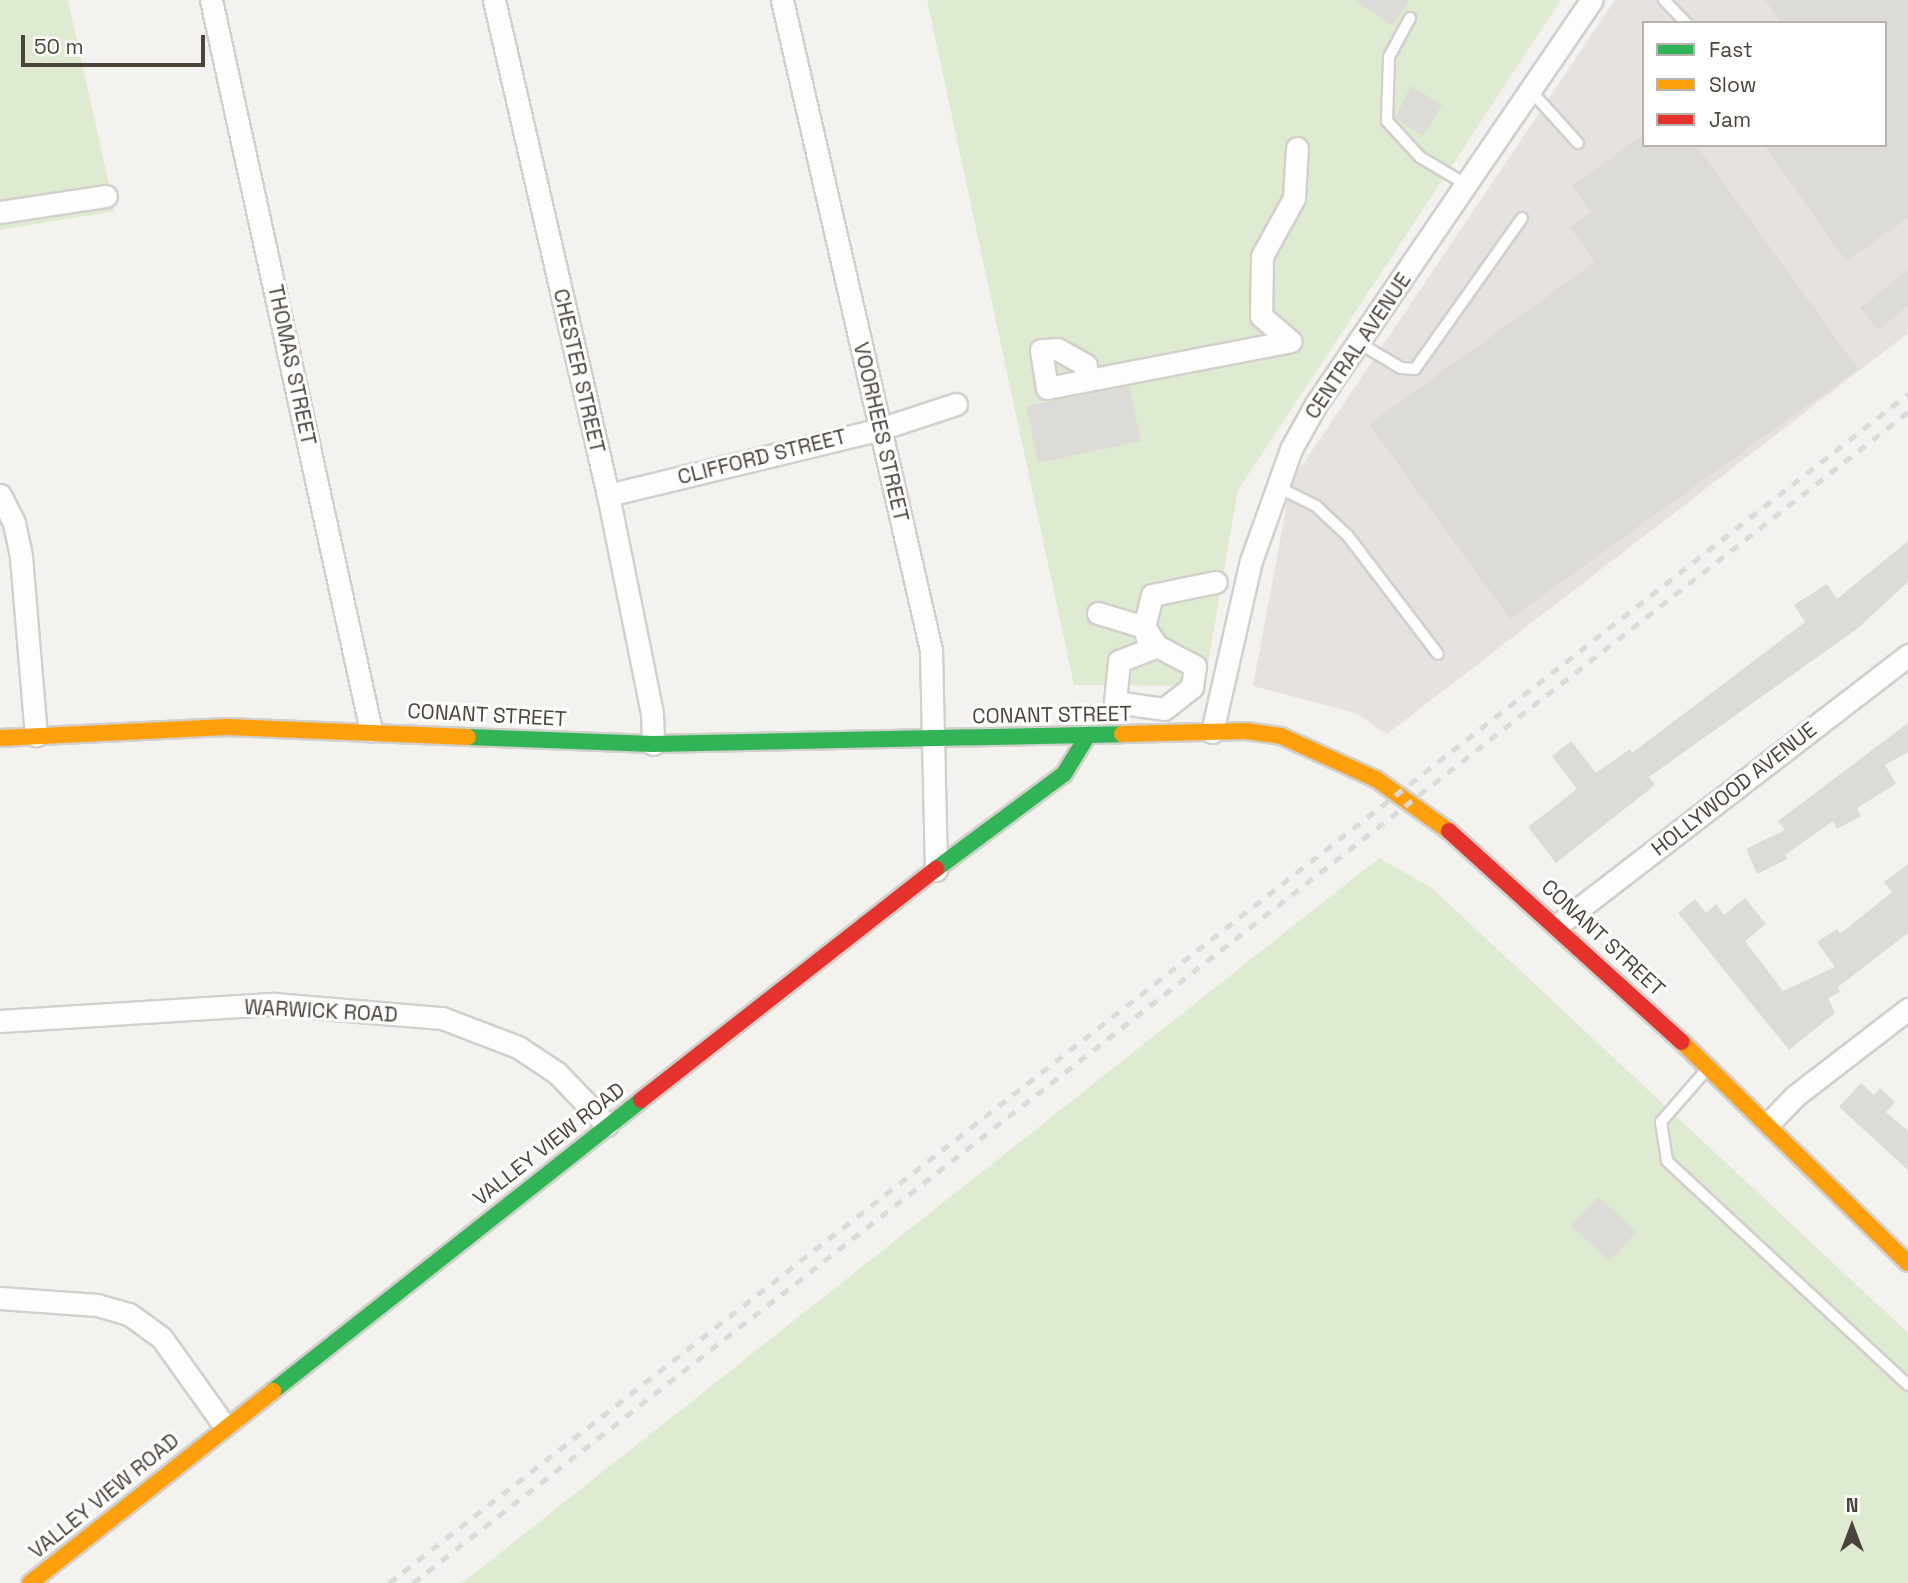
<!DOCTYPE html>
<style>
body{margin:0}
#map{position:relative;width:1908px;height:1583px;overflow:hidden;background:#f3f2ef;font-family:"Space Grotesk",sans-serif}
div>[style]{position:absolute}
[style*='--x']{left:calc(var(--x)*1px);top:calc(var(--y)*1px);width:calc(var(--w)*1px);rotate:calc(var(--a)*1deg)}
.industrial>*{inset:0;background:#e5e2df}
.green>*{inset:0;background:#dfebd1}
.building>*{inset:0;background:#dddbd7}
.roads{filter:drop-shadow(2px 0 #d1d0cc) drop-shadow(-2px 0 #d1d0cc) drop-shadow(0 2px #d1d0cc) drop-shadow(0 -2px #d1d0cc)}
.lane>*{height:10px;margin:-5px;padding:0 5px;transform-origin:5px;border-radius:5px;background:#fdfdfd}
.street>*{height:21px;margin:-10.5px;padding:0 10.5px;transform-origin:10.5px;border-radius:10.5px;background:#fdfdfd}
.fast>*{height:16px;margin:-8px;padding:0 8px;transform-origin:8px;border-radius:8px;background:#30b455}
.slow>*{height:16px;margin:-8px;padding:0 8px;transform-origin:8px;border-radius:8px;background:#ff9f0a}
.jam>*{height:16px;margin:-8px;padding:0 8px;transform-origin:8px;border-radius:8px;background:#e5322d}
.rail>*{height:5px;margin-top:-2.5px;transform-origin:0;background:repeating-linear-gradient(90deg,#dbdbdb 0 9px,transparent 0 18px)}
span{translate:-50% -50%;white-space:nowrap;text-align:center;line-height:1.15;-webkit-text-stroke:6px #fff;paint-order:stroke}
.street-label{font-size:21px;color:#4a443a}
.legend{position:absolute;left:1642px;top:21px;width:245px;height:126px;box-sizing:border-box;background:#fff;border:2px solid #b7b4b0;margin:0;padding:9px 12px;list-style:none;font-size:21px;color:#4a443a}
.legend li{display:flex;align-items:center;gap:14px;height:35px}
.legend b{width:35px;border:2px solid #b7b4b0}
.north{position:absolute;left:1817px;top:1492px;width:70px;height:70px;-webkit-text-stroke:5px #fff;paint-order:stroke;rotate:0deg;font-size:19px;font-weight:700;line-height:28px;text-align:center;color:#4a443a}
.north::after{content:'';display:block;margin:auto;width:24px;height:32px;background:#4a443a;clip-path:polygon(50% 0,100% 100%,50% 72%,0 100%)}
.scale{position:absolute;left:21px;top:35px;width:184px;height:32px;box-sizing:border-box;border:4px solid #4a443a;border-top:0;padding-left:9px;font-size:21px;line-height:24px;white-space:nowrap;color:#4a443a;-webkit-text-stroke:5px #fff;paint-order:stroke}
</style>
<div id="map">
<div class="industrial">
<div style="clip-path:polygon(evenodd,1615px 0,1908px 0,1908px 333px,1387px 734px,1356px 713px,1253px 686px,1291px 482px,1615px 0,1644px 23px,1885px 23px,1885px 145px,1644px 145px,1644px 23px)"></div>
</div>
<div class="green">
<div style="clip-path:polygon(0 0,68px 0,115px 211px,0 230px)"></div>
<div style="clip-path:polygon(927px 0,1561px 0,1238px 490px,1204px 686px,1074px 685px)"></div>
<div style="clip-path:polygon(1379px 858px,1432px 888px,1908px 1333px,1908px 1583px,462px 1583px)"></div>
</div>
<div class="building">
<div style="clip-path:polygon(1355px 0,1409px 0,1392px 25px)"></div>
<div style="clip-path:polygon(1765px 0,1908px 0,1908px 218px,1846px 261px,1764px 145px,1885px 145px,1885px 23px,1781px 23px)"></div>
<div style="clip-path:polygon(1411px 86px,1442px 105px,1423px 136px,1395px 118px)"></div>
<div style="clip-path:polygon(1644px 134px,1644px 145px,1696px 145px,1858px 369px,1510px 619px,1369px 424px,1595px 262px,1570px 227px,1591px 212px,1572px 186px)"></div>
<div style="clip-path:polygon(1908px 270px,1908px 306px,1878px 330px,1860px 308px)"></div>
<div style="clip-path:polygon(1129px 386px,1141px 441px,1038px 463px,1026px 406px)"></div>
<div style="clip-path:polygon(1908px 541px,1908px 582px,1858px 628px,1649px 777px,1655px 785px,1556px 863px,1528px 827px,1577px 789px,1552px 756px,1571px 741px,1596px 773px,1630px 749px,1632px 753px,1805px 622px,1794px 605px,1827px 584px,1837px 599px)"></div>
<div style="clip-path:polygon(1908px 723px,1908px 752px,1885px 765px,1896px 784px,1857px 808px,1861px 816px,1837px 829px,1833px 821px,1785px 855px,1787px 859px,1757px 874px,1746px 849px,1785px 830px,1778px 821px)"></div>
<div style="clip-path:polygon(1908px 864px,1908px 933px,1838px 987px,1840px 992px,1828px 998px,1835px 1013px,1789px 1050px,1678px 913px,1695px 899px,1706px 913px,1716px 904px,1724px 915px,1745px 898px,1766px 924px,1745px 941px,1783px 991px,1835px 967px,1817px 942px,1837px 929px,1840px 934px,1892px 892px,1884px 882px)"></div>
<div style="clip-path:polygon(1861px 1083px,1874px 1095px,1880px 1088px,1895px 1102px,1886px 1112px,1908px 1131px,1908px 1170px,1839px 1107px)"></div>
<div style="clip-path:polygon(1598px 1197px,1637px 1232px,1610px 1261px,1571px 1226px)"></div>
</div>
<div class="roads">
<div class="lane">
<div style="--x:1664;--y:0;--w:32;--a:46"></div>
<div style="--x:1410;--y:18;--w:44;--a:118.3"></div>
<div style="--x:1389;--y:57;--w:64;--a:91.8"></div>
<div style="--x:1387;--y:121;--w:49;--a:47.5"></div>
<div style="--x:1420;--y:157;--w:55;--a:30.8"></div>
<div style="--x:1531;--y:91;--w:70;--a:47.9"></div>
<div style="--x:1359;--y:343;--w:49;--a:30.8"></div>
<div style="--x:1401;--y:368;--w:14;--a:4"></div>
<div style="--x:1415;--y:369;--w:185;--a:-54.7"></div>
<div style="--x:1276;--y:486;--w:45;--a:26.6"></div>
<div style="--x:1316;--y:506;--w:44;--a:43.2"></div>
<div style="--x:1348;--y:536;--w:148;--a:52.7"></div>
<div style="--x:1708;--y:1068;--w:72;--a:131"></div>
<div style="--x:1661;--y:1122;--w:39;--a:81"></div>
<div style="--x:1667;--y:1161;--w:329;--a:42.9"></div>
</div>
<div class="street">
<div style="--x:211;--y:0;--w:748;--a:77.65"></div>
<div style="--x:494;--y:0;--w:508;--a:77.03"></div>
<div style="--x:608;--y:495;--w:223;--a:78.6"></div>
<div style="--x:652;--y:714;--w:30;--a:88"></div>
<div style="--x:782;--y:0;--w:667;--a:77.09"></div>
<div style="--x:931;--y:650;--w:220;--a:88.7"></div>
<div style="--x:0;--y:212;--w:107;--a:-8.6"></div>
<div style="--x:1086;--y:365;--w:33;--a:-151"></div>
<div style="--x:1057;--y:349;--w:16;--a:176"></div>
<div style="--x:1041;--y:350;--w:38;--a:81"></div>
<div style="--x:1047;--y:388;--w:248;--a:-10.9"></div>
<div style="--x:1290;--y:341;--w:38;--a:-139"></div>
<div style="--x:1261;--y:316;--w:60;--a:-89"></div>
<div style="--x:1262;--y:256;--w:66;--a:-61.1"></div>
<div style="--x:1294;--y:198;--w:50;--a:-86.6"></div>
<div style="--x:0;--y:495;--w:31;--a:63"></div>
<div style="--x:14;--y:523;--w:35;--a:78"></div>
<div style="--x:21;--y:557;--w:179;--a:85.2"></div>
<div style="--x:608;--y:495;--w:280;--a:-13.6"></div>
<div style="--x:880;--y:429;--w:80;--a:-18.2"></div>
<div style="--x:1098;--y:613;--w:48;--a:16.9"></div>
<div style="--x:1144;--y:627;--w:23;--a:75"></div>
<div style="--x:1150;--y:649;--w:33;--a:159"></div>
<div style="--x:1119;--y:661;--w:41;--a:95.6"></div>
<div style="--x:1115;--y:702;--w:49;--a:8.1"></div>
<div style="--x:1164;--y:709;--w:36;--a:-38"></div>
<div style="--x:1192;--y:687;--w:21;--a:-82"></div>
<div style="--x:1195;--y:666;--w:43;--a:-152.2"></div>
<div style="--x:1157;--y:646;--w:23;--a:-124"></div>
<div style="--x:1144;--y:627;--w:33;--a:-76"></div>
<div style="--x:1152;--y:595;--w:65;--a:-11.5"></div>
<div style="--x:1212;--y:732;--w:175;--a:-77.2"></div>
<div style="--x:1251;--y:561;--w:119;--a:-70.3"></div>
<div style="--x:1291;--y:449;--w:51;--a:-60.9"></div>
<div style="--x:1316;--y:404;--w:489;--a:-55.7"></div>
<div style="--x:1559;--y:924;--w:441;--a:-37.6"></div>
<div style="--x:0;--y:1021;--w:275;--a:-3.6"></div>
<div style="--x:274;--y:1004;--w:169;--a:4.8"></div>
<div style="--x:442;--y:1018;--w:81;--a:20.9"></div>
<div style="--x:518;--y:1047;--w:47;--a:33.7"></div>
<div style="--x:557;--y:1073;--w:72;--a:46.1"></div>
<div style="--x:1769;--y:1123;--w:37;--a:-46"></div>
<div style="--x:1795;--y:1096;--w:143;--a:-37.6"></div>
<div style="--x:0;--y:1298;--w:97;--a:4.1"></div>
<div style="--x:97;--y:1305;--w:33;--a:16"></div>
<div style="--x:129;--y:1314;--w:39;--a:36"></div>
<div style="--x:161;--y:1337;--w:108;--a:54.4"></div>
</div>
<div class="fast">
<div style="--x:468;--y:737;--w:185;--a:2.2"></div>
<div style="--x:653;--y:744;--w:469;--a:-1.2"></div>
<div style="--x:936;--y:869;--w:159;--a:-36.6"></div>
<div style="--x:1064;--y:774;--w:46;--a:-58.4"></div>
<div style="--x:273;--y:1391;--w:469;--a:-38.3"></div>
</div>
<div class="slow">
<div style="--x:1122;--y:734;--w:124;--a:-1.4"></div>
<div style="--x:1246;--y:731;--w:35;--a:8"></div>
<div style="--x:1281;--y:736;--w:104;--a:24.4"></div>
<div style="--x:1376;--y:779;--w:90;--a:35.5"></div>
<div style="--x:0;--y:738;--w:227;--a:-2.8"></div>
<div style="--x:227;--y:727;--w:241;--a:2.4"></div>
<div style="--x:1682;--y:1042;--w:316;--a:44.4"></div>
<div style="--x:30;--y:1583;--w:310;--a:-38.3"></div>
</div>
<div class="jam">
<div style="--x:1449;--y:831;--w:314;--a:42.2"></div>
<div style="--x:641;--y:1100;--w:375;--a:-38.1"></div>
</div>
</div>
<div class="rail">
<div style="--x:389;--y:1583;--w:1929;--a:-38.05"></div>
<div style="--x:413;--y:1583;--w:1899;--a:-38.07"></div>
</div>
<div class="street-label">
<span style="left:1358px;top:346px;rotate:-56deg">CENTRAL AVENUE</span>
<span style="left:292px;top:365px;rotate:78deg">THOMAS STREET</span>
<span style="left:579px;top:371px;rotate:77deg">CHESTER STREET</span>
<span style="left:881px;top:432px;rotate:77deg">VOORHEES STREET</span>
<span style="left:762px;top:457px;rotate:-14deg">CLIFFORD STREET</span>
<span style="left:487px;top:715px;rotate:3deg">CONANT STREET</span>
<span style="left:1052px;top:715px;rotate:-1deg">CONANT STREET</span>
<span style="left:1734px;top:789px;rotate:-38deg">HOLLYWOOD AVENUE</span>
<span style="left:1603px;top:938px;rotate:43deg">CONANT STREET</span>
<span style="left:321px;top:1011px;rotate:3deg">WARWICK ROAD</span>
<span style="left:549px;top:1144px;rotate:-38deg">VALLEY VIEW ROAD</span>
<span style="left:104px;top:1496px;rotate:-39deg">VALLEY VIEW ROAD</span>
</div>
<ul class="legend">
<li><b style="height:9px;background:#30b455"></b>Fast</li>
<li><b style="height:9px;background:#ff9f0a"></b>Slow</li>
<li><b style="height:9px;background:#e5322d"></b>Jam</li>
</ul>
<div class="north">N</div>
<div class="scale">50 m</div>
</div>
